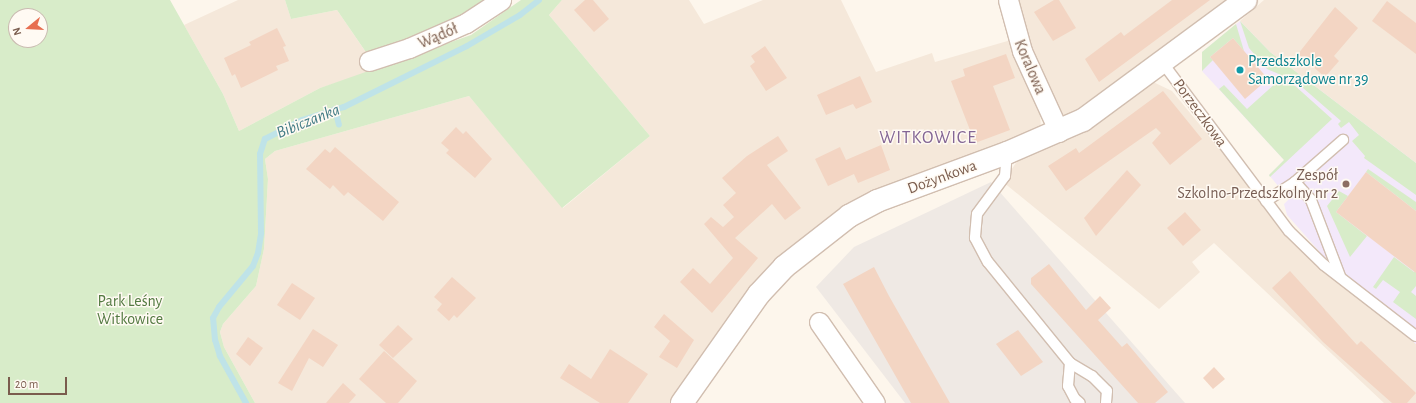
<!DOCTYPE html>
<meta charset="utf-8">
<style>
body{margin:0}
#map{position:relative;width:1416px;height:403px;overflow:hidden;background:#fdf6ec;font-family:"Alegreya Sans",sans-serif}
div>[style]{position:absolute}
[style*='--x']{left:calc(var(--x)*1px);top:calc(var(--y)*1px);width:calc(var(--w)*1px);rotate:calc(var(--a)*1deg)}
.residential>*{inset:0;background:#f5e8da}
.industrial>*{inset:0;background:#efe9e4}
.education>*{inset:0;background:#f3e8fa}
.green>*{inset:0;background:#d8ecc9}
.stream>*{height:6px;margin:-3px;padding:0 3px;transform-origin:3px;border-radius:3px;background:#bfe3e8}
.building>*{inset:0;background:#f3d5c3}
.roads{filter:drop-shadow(1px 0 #d1beb0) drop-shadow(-1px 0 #d1beb0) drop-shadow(0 1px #d1beb0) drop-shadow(0 -1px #d1beb0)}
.lane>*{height:10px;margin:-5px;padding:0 5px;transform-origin:5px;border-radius:5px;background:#fff}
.street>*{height:19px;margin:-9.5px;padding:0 9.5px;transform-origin:9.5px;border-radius:9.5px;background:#fff}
.secondary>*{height:22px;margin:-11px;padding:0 11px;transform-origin:11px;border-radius:11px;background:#fff}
.dots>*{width:11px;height:11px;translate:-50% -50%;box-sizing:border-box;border:2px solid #fffaf3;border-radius:50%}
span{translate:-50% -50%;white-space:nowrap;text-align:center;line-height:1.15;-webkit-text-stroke:3px #fffaf3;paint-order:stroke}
.street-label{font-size:16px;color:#7a5c4d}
.culture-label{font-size:16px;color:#0d838f}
.left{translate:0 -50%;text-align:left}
.education-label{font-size:16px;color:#785e54}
.right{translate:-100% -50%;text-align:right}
.park-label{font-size:16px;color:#537a41}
.water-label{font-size:17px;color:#437c86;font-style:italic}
.quarter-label{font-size:18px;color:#846695;letter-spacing:1px}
.north{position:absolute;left:8px;top:8px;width:40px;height:40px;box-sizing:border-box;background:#fffaf3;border:1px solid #cabbb1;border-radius:50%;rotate:252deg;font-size:11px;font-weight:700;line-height:16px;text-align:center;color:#7a5c4d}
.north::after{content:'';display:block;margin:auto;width:14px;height:18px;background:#e76f51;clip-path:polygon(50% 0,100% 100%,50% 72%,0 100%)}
.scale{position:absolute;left:8px;top:377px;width:59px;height:18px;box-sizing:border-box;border:2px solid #7a5c4d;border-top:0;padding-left:5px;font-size:12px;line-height:14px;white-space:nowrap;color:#7a5c4d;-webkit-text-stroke:3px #fffaf3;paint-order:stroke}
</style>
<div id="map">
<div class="residential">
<div style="clip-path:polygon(238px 0,285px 0,291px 19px,337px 10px,378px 70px,320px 88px,239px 131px,223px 94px,184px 25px)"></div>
<div style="clip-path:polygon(562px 0,689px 0,704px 24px,763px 0,841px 0,876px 72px,932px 53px,935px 62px,1011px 40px,1040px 113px,1041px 129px,844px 209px,781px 255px,753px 286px,672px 403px,255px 403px,224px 347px,220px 332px,223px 324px,256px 286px,264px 249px,268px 179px,265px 159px,275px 151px,469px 96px,563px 208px,650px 136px,549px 15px)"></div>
<div style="clip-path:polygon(1014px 0,1231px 0,1063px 119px,1026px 50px)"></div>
<div style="clip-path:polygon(1264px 0,1416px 0,1416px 163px,1270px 52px,1240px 21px)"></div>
<div style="clip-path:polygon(1151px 81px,1172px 91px,1311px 260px,1416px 344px,1416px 403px,1384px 403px,1214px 243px,1192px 262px,1200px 272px,1159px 309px,1003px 182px,1020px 157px)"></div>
</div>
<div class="industrial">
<div style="clip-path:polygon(991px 182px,1185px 403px,905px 403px,816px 287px,854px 247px)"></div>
</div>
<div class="education">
<div style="clip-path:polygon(1240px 21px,1270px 52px,1416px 163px,1416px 344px,1311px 260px,1319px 251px,1287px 215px,1284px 204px,1289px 199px,1269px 175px,1284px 160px,1202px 71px,1202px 52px)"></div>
</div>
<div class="green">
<div style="clip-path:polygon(evenodd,0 0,170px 0,223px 94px,239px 131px,320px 88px,471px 35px,521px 0,562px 0,549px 15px,650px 136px,562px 208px,469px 96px,275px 151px,265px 159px,268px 179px,264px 249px,256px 286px,223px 324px,220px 332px,224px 347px,255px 403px,0 403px,0 0,16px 16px,40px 16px,40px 40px,16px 40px,16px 16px)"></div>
<div style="clip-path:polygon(285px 0,491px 0,372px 61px,337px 10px,291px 19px)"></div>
<div style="clip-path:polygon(1240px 21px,1270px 52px,1416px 163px,1416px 195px,1364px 158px,1365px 156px,1352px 141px,1359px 135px,1349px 122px,1341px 128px,1338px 124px,1341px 121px,1295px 81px,1267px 69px,1249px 48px)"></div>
<div style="clip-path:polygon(1236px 24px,1244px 51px,1233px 38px,1210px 57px,1213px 60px,1202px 71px,1202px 52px)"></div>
<div style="clip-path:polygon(1273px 76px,1293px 84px,1332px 119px,1270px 177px,1269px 175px,1284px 160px,1219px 89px,1224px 85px,1247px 109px,1278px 81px)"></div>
<div style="clip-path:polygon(1368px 169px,1416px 202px,1416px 211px,1366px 172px)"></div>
<div style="clip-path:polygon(1339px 191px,1348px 196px,1336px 212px,1367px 236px,1350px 257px,1327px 206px)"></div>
<div style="clip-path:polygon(1394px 257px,1414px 272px,1416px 271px,1416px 286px,1411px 292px,1416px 296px,1416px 319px,1393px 302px,1400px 292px,1383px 280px,1376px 289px,1373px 287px)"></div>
</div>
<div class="stream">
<div style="--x:335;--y:109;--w:16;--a:76"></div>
<div style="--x:246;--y:403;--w:54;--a:-119"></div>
<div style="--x:220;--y:356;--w:17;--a:-107"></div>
<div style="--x:215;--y:340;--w:22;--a:-95"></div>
<div style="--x:213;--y:318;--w:13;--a:-61"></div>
<div style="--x:219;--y:307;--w:53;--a:-50.3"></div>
<div style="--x:253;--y:266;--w:14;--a:-69"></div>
<div style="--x:258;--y:253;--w:20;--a:-81"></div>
<div style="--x:261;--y:233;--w:79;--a:-90.7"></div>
<div style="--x:260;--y:154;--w:16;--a:-72"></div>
<div style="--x:265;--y:139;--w:42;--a:-27.2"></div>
<div style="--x:302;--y:120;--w:44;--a:-17.2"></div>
<div style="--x:344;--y:107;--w:137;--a:-26.4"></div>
<div style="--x:467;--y:46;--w:61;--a:-30.3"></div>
<div style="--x:520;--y:15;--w:24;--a:-38"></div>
</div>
<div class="building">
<div style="clip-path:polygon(585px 0,593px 0,609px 19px,594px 32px,574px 10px)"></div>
<div style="clip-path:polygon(1054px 0,1059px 0,1076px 28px,1053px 41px,1034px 12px)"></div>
<div style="clip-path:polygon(1172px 0,1210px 0,1099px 82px,1085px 59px,1121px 32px,1124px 36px)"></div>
<div style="clip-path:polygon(1387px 1px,1416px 23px,1416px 54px,1372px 21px)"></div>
<div style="clip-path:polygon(1335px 7px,1358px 28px,1334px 56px,1339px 61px,1325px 77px,1298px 54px)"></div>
<div style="clip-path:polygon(277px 28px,286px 46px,283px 47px,289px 61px,276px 66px,278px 70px,241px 88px,235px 74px,232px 76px,224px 58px,251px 45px,249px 42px)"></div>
<div style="clip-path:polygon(1233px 38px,1268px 79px,1245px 99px,1210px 57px)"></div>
<div style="clip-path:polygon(765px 46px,787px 78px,766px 91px,750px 66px,755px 62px,751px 56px)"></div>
<div style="clip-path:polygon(1006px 54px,1015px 78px,993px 86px,1010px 130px,975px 143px,951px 81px,965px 76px,963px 69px)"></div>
<div style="clip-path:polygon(860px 76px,872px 102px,856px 109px,853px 104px,826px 115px,817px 95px)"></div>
<div style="clip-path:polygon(1163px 91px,1202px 139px,1170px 165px,1152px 143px,1161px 133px,1156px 128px,1066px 191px,1048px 166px,1076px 148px,1079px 153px)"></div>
<div style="clip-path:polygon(456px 127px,463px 134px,466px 131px,492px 159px,475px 178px,446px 153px,449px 150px,441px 143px)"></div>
<div style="clip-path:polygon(778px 136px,788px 151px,767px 165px,801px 208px,785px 220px,772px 204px,735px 238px,758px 258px,712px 313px,680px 282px,693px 268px,710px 284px,733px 258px,704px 224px,711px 217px,723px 227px,734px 217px,723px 205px,736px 193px,722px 178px,747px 156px)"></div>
<div style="clip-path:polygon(881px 145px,890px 170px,858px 183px,854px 174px,828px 186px,815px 159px,840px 147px,846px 160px)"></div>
<div style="clip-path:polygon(335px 147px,399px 202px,383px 221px,348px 192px,344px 196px,333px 185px,330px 189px,306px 169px,325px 149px,330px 153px)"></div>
<div style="clip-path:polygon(1127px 170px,1141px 185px,1096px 236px,1084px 218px)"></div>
<div style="clip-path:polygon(1366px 172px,1416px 211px,1416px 273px,1336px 212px)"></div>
<div style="clip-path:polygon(1185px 212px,1201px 230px,1183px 246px,1167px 228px)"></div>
<div style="clip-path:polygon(1049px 264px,1086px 310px,1100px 296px,1111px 308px,1098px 320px,1122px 347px,1127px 343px,1168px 392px,1155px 403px,1138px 403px,1031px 284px,1031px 278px)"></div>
<div style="clip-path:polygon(874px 267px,889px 296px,950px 403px,911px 403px,843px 284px)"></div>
<div style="clip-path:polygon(1290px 271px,1357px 345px,1361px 341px,1416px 393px,1407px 403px,1392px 403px,1323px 342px,1272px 288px)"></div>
<div style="clip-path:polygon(452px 277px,476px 298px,457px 318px,454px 315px,449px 321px,437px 310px,442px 304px,434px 297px)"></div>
<div style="clip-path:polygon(292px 283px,315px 298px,300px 320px,277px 305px)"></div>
<div style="clip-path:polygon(664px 314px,694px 340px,677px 368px,659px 357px,670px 341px,654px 327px)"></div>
<div style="clip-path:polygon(398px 325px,413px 339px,393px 358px,379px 345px)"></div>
<div style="clip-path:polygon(313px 329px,338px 345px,323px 367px,309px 358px,292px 391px,278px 383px)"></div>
<div style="clip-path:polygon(1018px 330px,1043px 362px,1021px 376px,996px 344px)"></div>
<div style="clip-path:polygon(248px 337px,263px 348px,250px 366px,236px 354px)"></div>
<div style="clip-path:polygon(610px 349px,648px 374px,628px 403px,600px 403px,560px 378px,569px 364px,591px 379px)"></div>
<div style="clip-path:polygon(384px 351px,417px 381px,398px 403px,386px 403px,359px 379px)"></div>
<div style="clip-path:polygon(1214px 367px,1225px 379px,1213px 389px,1203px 378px)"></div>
<div style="clip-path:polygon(343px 383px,356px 395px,349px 403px,326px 403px)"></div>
</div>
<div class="roads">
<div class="lane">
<div style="--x:1162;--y:62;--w:211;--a:53.1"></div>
<div style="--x:1289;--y:231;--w:49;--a:44.2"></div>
<div style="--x:1324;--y:265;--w:116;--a:37.7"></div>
<div style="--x:1007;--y:153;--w:23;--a:95"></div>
<div style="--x:1005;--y:176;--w:47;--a:126.4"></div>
<div style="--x:977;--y:214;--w:24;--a:95"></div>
<div style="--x:975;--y:238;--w:27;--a:62"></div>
<div style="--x:988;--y:262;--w:130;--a:50.9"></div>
<div style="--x:1070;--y:363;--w:26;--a:31"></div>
<div style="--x:1092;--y:376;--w:21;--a:45"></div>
<div style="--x:1107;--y:391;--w:12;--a:95"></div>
<div style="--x:1295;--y:182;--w:24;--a:48"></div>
<div style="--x:1311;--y:200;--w:81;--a:69.1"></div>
<div style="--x:1266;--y:201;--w:35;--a:-33"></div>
<div style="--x:1295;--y:182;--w:64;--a:-41.2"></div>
<div style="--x:1070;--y:363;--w:23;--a:95"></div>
<div style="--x:1068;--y:386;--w:15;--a:62"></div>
<div style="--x:1075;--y:399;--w:6;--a:39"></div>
</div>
<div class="street">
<div style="--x:1008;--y:0;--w:53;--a:74.6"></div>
<div style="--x:1022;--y:51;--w:89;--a:65.4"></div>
<div style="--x:369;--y:61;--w:42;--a:-18"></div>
<div style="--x:409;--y:48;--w:62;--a:-23.7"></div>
<div style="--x:466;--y:23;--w:42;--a:-33.3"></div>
<div style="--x:819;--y:322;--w:98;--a:55.3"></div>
</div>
<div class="secondary">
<div style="--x:682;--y:403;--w:133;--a:-54.8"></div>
<div style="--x:759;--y:294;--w:37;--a:-47"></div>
<div style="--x:784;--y:267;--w:83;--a:-38.1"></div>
<div style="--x:849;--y:216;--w:32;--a:-28"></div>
<div style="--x:877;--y:201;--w:139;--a:-20.3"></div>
<div style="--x:1007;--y:153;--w:83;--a:-23.5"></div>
<div style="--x:1083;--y:120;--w:202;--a:-36.4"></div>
</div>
</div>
<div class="dots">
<div style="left:1240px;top:70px;background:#0f9aa8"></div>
<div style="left:1346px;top:184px;background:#8d6e63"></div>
</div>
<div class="street-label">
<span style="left:438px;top:36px;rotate:-23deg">Wądół</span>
<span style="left:1030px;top:67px;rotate:67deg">Koralowa</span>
<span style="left:1200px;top:113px;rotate:54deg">Porzeczkowa</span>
<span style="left:942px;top:177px;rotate:-20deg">Dożynkowa</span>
</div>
<div class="culture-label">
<span class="left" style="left:1248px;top:70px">Przedszkole<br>Samorządowe nr 39</span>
</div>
<div class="education-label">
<span class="right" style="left:1338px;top:184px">Zespół<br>Szkolno-Przedszkolny nr 2</span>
</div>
<div class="park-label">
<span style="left:130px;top:310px">Park Leśny<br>Witkowice</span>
</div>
<div class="water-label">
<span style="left:308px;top:121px;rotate:-22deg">Bibiczanka</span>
</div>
<div class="quarter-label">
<span style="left:928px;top:138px">WITKOWICE</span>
</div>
<div class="north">N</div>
<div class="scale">20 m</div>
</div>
